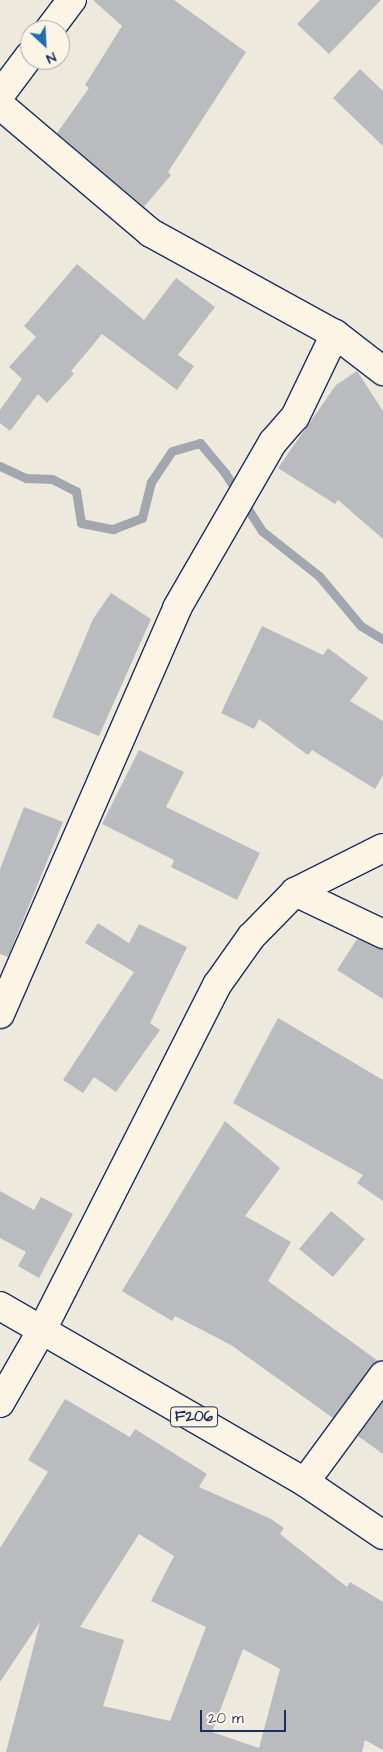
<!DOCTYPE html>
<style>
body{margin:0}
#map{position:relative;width:383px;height:1752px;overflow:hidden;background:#eee9dd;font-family:"Architects Daughter",sans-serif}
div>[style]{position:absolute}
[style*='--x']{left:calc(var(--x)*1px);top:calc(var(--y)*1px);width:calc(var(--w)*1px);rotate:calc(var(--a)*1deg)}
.stream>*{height:9px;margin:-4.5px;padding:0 4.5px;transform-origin:4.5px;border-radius:4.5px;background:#a2a7af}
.building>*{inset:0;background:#babbbe}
.roads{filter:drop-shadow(1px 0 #1b2f5e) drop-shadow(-1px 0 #1b2f5e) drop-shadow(0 1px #1b2f5e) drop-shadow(0 -1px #1b2f5e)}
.street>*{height:28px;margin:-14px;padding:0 14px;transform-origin:14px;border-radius:14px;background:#fcf5e5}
.secondary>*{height:28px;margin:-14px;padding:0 14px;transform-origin:14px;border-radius:14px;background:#fcf5e5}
.primary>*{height:28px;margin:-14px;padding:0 14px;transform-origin:14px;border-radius:14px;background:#fcf5e5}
span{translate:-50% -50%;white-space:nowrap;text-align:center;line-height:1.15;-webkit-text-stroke:5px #fcf5e5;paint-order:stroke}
.shield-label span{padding:1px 4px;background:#fcf5e5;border:1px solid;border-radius:4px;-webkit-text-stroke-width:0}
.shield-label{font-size:15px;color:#1b2f5e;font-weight:700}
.north{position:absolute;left:20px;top:20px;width:50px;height:50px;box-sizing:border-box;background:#fcf5e5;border:1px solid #a2a6af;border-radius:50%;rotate:155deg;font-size:14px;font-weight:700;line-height:20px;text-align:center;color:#1b2f5e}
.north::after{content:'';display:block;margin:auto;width:18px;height:22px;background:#1f6fb2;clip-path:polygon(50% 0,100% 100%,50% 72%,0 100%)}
.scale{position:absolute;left:200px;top:1710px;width:86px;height:22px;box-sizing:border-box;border:2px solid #1b2f5e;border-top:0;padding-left:6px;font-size:15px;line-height:18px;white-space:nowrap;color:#1b2f5e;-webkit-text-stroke:4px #fcf5e5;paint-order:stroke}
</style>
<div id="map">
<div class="stream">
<div style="--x:0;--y:466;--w:29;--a:25"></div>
<div style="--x:26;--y:478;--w:26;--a:2"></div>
<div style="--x:52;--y:479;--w:27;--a:27"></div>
<div style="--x:76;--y:491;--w:32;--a:81"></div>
<div style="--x:81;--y:523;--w:33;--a:11"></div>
<div style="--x:113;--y:529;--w:31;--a:-21"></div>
<div style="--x:142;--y:518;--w:37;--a:-76"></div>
<div style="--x:151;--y:482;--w:37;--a:-56"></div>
<div style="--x:172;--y:451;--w:29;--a:-16"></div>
<div style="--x:200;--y:443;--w:39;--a:50"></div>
<div style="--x:225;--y:473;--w:69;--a:57.5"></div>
<div style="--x:262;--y:531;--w:73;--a:38.3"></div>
<div style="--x:319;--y:576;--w:65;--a:50"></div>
<div style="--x:361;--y:626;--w:26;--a:31"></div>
</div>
<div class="building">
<div style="clip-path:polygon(93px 0,174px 0,246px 52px,168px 172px,171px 175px,144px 207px,57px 133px,89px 88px,85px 85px,122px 26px)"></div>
<div style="clip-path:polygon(320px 0,381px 0,329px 54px,297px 24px)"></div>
<div style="clip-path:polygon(360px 69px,383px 91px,383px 146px,333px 98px)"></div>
<div style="clip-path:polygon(77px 264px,144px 320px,176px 278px,215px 307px,178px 355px,194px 366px,177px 390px,102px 334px,71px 371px,74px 374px,47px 403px,38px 394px,10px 431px,0 423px,0 410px,22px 379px,9px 367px,36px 337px,24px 326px)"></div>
<div style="clip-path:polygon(357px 371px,383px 411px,383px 539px,338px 500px,335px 504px,278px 468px,336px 385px)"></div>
<div style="clip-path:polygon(111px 593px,151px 619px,99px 736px,52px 717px,93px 619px)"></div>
<div style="clip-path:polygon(262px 626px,323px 655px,328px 648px,368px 678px,350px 701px,383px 721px,383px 775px,375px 789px,312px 750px,308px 755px,259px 719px,254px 729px,221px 713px)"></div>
<div style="clip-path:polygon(139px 750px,184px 772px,166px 807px,260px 853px,237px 900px,171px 867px,174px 860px,102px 824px)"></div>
<div style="clip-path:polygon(24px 807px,63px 822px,8px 957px,0 954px,0 869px)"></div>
<div style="clip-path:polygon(98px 923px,129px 943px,139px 924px,187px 947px,150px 1023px,160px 1030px,116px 1092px,94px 1077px,83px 1093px,63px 1080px,134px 972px,85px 943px)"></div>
<div style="clip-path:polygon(357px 939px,383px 949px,383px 999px,337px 970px)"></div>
<div style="clip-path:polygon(278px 1018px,383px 1080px,383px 1201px,357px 1183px,363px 1175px,233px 1103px)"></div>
<div style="clip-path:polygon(225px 1121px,280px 1168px,245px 1216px,291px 1242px,268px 1281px,378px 1361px,333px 1418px,231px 1345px,175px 1316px,172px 1321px,122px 1291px)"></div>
<div style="clip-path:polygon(0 1191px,34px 1210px,41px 1197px,73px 1214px,39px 1278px,18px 1266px,26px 1252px,0 1238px)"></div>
<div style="clip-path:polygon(331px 1211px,365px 1239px,333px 1277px,299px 1249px)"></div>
<div style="clip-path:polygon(evenodd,65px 1399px,130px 1437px,135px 1429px,207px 1474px,199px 1487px,271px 1519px,284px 1528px,280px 1534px,347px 1587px,350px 1582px,383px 1602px,383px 1750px,365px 1740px,362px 1752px,6px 1752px,40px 1622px,0 1682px,0 1548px,48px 1472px,28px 1460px,65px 1399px,139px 1534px,174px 1556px,151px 1601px,206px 1627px,170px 1721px,103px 1706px,124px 1640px,80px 1627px,139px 1534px,65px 1399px,243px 1649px,280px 1669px,259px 1748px,212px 1732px,243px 1649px)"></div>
<div style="clip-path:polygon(383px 1402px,383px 1454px,358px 1436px)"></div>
</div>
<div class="roads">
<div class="street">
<div style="--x:49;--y:30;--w:38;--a:-53"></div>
<div style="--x:0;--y:95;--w:50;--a:-53.1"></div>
<div style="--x:0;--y:105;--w:198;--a:40.3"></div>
<div style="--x:151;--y:233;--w:210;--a:28.8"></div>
<div style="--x:335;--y:334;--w:61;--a:37.6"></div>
<div style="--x:295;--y:892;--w:98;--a:25.5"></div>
<div style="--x:0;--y:1014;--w:443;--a:-66.4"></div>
<div style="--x:177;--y:608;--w:192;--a:-60"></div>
<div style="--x:273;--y:442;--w:33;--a:-49"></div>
<div style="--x:295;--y:417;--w:92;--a:-64.3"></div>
<div style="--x:43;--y:1328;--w:385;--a:-63.1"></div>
<div style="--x:217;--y:985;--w:59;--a:-54.7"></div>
<div style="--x:251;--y:937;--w:63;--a:-45.6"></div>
<div style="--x:295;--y:892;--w:98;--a:-26.6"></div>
<div style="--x:305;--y:1482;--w:132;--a:-53.7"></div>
</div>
<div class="secondary">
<div style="--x:0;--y:1403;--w:86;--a:-60.2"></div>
</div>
<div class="primary">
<div style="--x:0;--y:1306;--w:352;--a:30"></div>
<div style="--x:305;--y:1482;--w:94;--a:34.2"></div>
</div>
</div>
<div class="shield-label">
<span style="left:194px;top:1417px">F206</span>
</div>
<div class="north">N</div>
<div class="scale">20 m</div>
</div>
